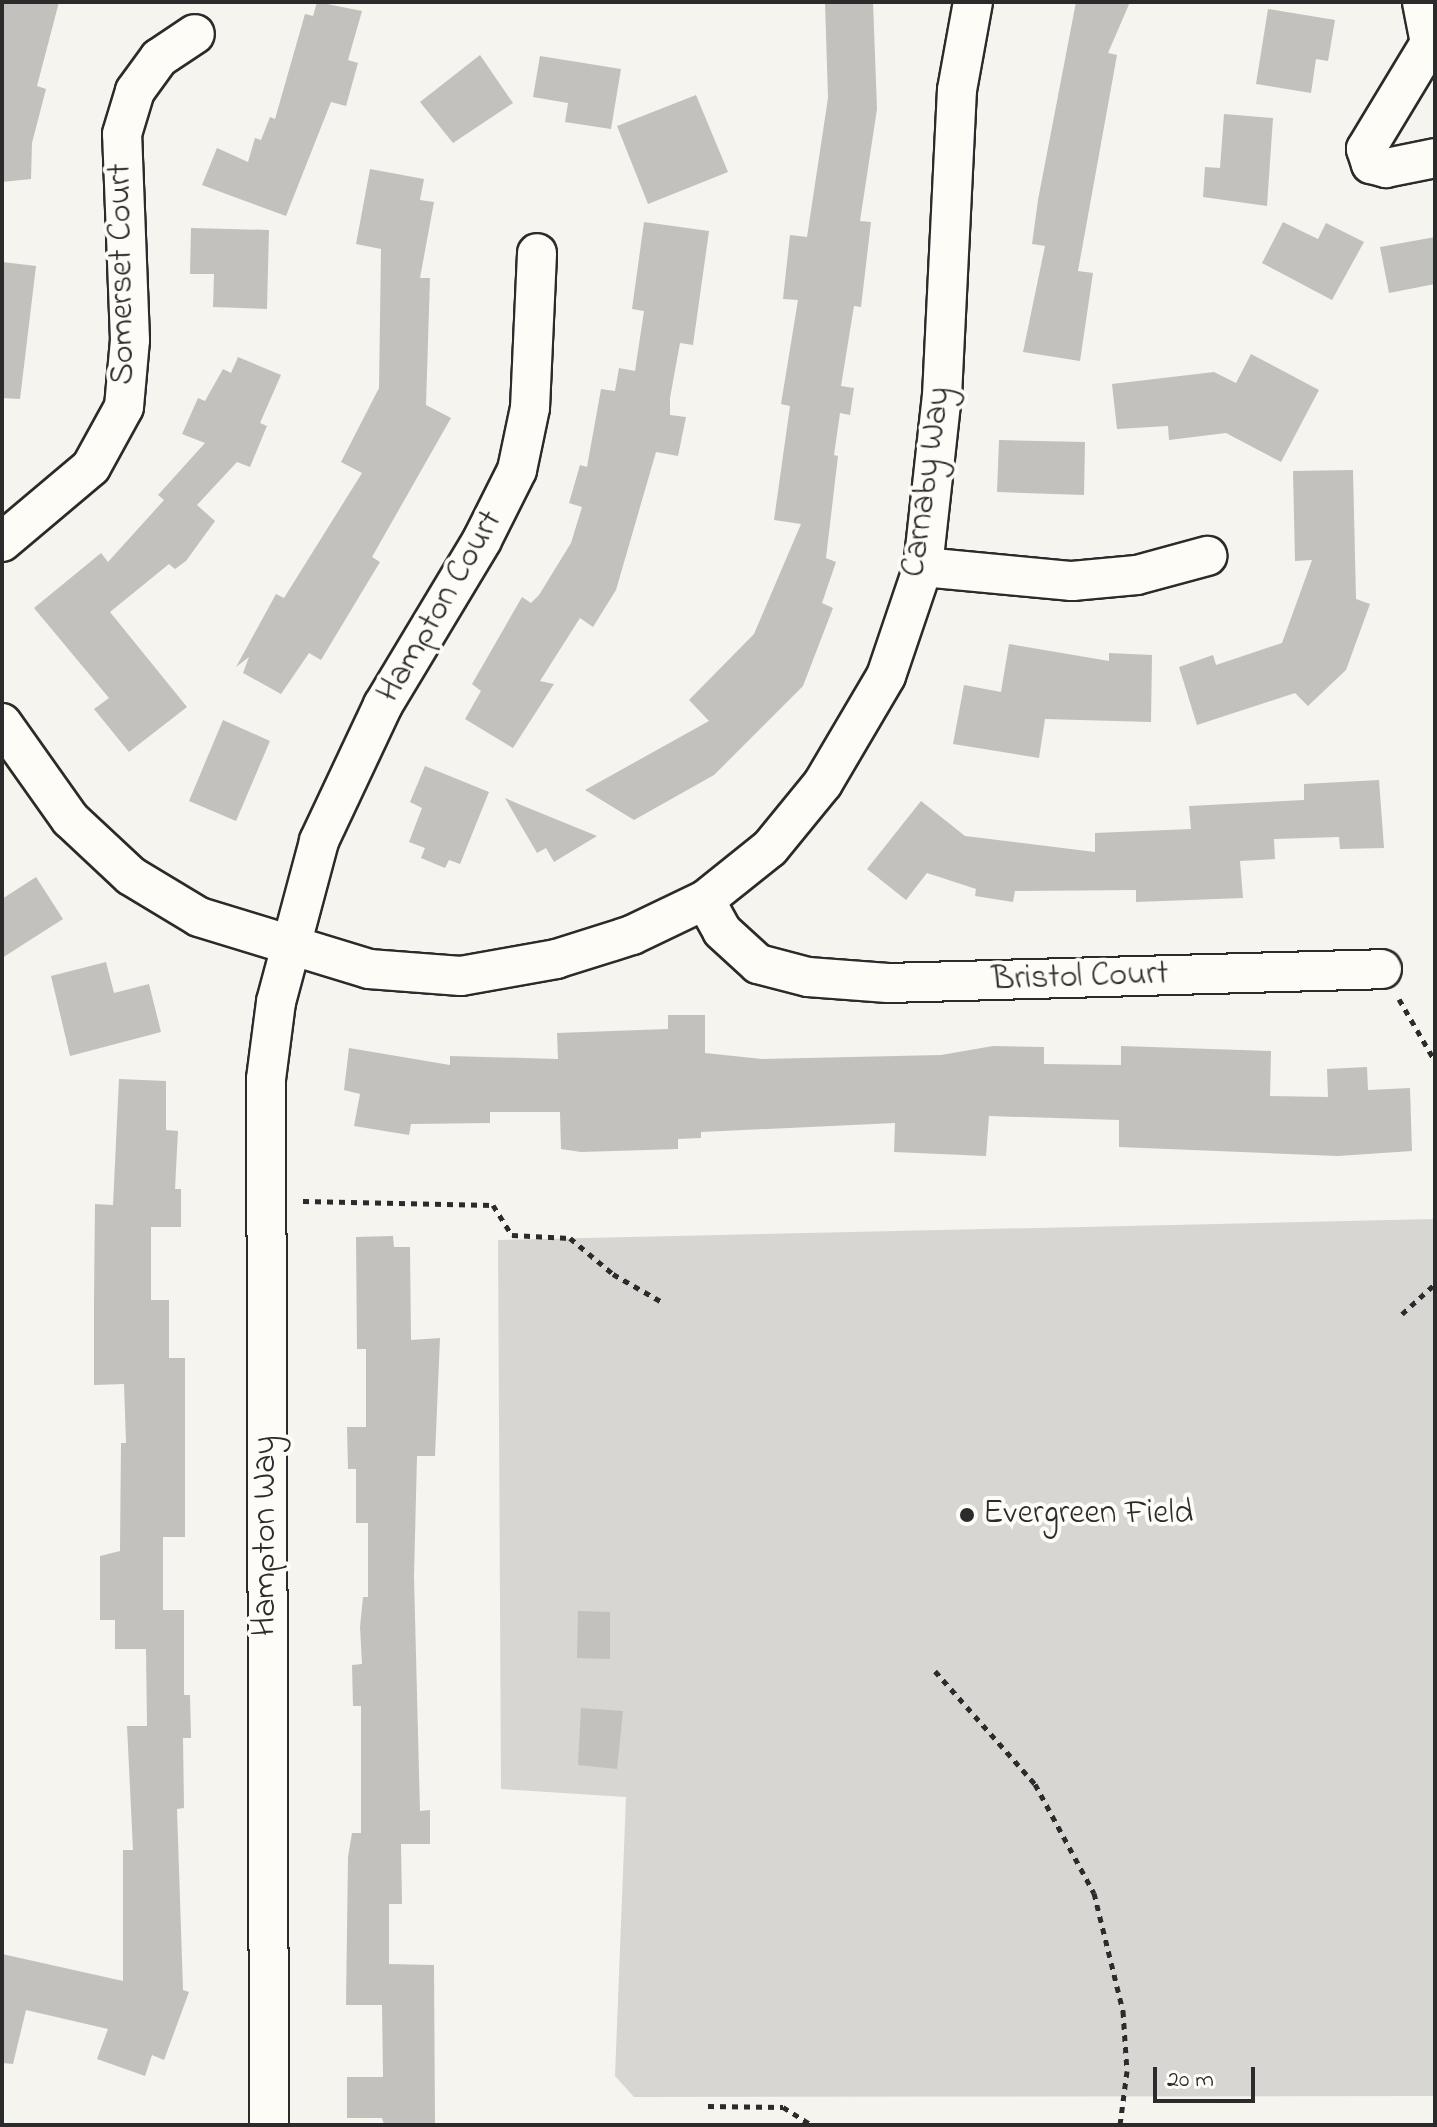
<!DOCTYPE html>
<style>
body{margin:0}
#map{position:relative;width:1437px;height:2127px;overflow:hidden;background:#f5f4ef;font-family:"Indie Flower",sans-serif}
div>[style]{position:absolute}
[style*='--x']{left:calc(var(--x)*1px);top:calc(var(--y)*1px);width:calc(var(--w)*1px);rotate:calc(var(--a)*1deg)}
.green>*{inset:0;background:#d7d6d2}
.building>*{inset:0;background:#c2c1be}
.path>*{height:5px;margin-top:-2.5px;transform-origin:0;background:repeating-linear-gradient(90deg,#2b2b2b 0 6px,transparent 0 12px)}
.roads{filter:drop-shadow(2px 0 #2b2b2b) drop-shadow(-2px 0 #2b2b2b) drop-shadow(0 2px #2b2b2b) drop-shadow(0 -2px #2b2b2b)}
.minor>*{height:38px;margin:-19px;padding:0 19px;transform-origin:19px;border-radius:19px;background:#fdfcf7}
.dots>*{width:22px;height:22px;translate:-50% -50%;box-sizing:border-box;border:4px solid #fdfcf7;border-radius:50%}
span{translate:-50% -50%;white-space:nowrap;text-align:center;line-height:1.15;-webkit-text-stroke:8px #fdfcf7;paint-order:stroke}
.street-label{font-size:34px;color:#2b2b2b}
.poi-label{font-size:34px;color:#2b2b2b}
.left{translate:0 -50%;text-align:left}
.frame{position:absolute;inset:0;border:4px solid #2b2b2b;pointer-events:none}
.scale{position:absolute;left:1153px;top:2067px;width:102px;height:36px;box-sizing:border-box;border:4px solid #2b2b2b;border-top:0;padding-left:10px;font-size:24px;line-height:28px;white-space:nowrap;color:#2b2b2b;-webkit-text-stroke:6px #fdfcf7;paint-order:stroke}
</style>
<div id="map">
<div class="green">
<div style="clip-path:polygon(1435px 1219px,1435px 2096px,634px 2097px,615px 2076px,626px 1797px,501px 1789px,498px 1240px)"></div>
</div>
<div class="building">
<div style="clip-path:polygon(2px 2px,59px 2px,37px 86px,46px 89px,32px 143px,31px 179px,2px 182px)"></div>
<div style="clip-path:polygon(317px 2px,362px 11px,348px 60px,358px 63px,346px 106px,331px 102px,286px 216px,202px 185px,217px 148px,248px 162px,255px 138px,261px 140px,270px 117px,275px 119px,305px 14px,313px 16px)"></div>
<div style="clip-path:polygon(825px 2px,873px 2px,877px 109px,860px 221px,871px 222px,861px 307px,854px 306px,841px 386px,854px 388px,850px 415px,840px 413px,834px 455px,838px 456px,826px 558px,836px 562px,822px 603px,833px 608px,803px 686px,714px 775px,634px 820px,585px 790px,709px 721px,689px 700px,754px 634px,801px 524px,774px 520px,790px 406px,781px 404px,798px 300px,783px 299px,790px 235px,807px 237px,828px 98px)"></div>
<div style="clip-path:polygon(1076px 2px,1130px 2px,1108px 53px,1117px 55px,1078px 271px,1093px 273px,1080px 361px,1023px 352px,1045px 246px,1032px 244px,1038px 200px)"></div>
<div style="clip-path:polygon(1268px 9px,1335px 20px,1328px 61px,1316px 59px,1311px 93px,1256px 84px)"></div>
<div style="clip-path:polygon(480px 55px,513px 103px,453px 143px,420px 102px)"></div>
<div style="clip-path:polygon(540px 56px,621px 69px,611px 129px,565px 122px,568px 103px,533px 97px)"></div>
<div style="clip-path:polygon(696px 95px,728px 172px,648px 204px,617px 126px)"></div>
<div style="clip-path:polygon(1224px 114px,1273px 118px,1267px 206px,1203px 197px,1205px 167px,1220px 168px)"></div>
<div style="clip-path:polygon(370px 169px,424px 179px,420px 200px,434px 202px,420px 278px,430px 278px,426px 405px,451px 418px,372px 557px,380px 562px,321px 660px,309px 653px,281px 694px,243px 673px,249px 657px,236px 667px,276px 594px,284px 598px,362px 473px,341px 462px,379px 388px,381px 249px,356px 244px)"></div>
<div style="clip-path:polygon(644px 222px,709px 231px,693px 345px,680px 343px,670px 398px,670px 415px,686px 417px,678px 456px,656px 452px,616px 590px,593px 627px,580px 618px,540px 681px,554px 684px,513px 748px,465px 719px,481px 691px,472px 684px,522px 597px,531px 603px,539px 595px,571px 543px,582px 507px,569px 503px,580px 465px,587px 467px,601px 389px,615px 391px,619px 368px,635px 371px,644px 311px,632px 309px)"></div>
<div style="clip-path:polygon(1283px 222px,1318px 239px,1326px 223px,1364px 242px,1332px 300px,1262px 263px)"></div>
<div style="clip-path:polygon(191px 228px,269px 230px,267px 309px,213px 307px,214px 274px,190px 274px)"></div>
<div style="clip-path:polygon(1435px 237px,1435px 284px,1389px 293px,1380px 247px)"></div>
<div style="clip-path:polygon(2px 262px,36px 266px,20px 399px,2px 398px)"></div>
<div style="clip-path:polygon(1251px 354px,1319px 390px,1281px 462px,1226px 433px,1169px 440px,1168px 426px,1117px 429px,1112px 384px,1214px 372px,1236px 383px)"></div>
<div style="clip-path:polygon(238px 357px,281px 375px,260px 423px,267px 426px,250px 467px,237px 462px,197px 505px,215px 521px,186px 561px,175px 569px,169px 564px,110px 612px,187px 707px,129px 752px,94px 709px,109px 698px,34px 608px,101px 553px,108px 562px,164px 500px,158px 495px,205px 443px,182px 434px,198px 398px,205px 401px,223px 369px,231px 373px)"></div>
<div style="clip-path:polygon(999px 440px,1085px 442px,1084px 495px,997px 492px)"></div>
<div style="clip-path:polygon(1353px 470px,1356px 599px,1370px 604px,1346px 670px,1308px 706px,1295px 693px,1197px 725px,1179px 667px,1213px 655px,1216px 665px,1282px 643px,1312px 560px,1295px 561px,1293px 471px)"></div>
<div style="clip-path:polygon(1009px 644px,1109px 661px,1109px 653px,1152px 655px,1151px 722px,1045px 719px,1039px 758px,953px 744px,964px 685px,1001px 692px)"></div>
<div style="clip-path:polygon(223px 720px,270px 741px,236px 821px,189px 801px)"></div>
<div style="clip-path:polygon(425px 766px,489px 792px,460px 864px,449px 860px,445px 868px,421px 858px,425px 848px,409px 842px,422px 808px,410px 802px)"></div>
<div style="clip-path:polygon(1379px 780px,1384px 848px,1340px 849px,1339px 837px,1274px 839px,1275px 859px,1240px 861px,1243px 898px,1136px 902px,1136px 890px,1015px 891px,1013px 902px,975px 896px,976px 889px,927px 873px,906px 900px,867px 869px,921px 801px,965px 836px,1095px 852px,1095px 833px,1191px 829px,1189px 806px,1304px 800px,1304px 784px)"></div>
<div style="clip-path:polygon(505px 798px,521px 805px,597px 836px,554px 862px,546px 848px,537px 853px)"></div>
<div style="clip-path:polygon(36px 877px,63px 919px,2px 958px,2px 899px)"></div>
<div style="clip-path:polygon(106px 962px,114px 993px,149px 984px,161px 1032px,70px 1056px,51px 976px)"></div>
<div style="clip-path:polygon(668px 1015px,705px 1015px,705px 1053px,762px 1059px,941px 1055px,993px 1046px,1044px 1047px,1044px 1064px,1121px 1065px,1121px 1046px,1271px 1051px,1270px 1096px,1328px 1097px,1327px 1069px,1367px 1067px,1368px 1090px,1410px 1088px,1412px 1151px,1338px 1156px,1119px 1147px,1119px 1120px,989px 1116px,986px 1156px,894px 1152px,895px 1123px,701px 1132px,701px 1138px,678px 1139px,678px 1149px,581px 1152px,561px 1149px,560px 1112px,490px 1112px,490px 1123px,411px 1124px,409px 1135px,354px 1126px,360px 1094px,344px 1090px,349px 1048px,450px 1065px,450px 1056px,558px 1059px,557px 1033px,668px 1029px)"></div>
<div style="clip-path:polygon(119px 1079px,166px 1081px,166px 1130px,178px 1131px,175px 1189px,181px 1189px,181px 1227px,151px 1227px,151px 1300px,169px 1300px,169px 1358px,185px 1358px,185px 1537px,163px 1537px,163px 1610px,184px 1610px,184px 1695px,190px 1695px,191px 1738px,183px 1738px,184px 1808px,177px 1809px,183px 1990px,189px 1992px,164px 2060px,152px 2055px,145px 2076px,97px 2059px,108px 2029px,26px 2010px,13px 2064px,2px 2063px,2px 1954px,123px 1981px,123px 1850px,133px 1850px,127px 1726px,147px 1726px,146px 1649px,115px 1649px,115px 1620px,100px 1620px,100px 1556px,120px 1551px,121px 1443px,126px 1443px,124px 1384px,94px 1385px,94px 1300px,95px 1204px,113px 1205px)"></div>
<div style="clip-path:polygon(393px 1236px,394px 1247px,410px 1247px,411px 1340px,440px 1338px,435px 1456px,417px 1456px,414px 1577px,420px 1811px,430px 1810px,430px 1844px,401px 1844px,402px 1904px,389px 1904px,389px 1964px,434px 1965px,435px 2125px,384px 2125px,382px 2118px,347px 2118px,347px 2077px,383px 2077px,382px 2005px,346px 2005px,348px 1857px,352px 1833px,361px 1833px,361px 1706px,353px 1706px,352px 1665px,362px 1664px,360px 1627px,363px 1597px,368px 1597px,368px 1523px,356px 1523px,356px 1469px,348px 1469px,347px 1427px,366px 1427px,366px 1349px,357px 1349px,356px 1237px)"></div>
<div style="clip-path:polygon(578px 1611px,610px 1612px,610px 1659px,577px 1658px)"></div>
<div style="clip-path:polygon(581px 1708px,623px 1711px,617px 1769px,578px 1765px)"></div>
</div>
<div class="path">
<div style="--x:1399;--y:999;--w:72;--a:59.9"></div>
<div style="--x:303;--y:1201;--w:190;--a:1.2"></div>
<div style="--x:493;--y:1205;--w:36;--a:58"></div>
<div style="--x:512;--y:1235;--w:58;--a:3"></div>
<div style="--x:570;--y:1238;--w:56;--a:39.9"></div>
<div style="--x:613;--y:1274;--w:56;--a:29.7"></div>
<div style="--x:1402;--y:1314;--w:45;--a:-42.3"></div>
<div style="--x:935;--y:1671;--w:151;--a:48.5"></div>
<div style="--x:1035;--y:1784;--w:124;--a:61.6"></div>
<div style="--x:1094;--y:1893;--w:122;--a:76.2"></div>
<div style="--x:1123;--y:2011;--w:60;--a:86.2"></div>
<div style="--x:1127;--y:2071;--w:54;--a:97.4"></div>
<div style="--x:708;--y:2106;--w:75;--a:0.8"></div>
<div style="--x:783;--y:2107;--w:34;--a:32"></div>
</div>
<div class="roads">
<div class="minor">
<div style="--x:1422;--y:2;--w:42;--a:79"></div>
<div style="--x:1435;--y:46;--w:6;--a:-149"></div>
<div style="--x:1430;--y:43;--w:124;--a:121.1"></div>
<div style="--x:1366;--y:149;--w:16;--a:72"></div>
<div style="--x:1371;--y:164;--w:16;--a:15"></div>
<div style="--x:1386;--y:168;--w:50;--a:-11.5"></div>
<div style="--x:2;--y:542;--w:116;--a:-40.1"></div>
<div style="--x:91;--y:467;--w:68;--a:-61.2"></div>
<div style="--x:124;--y:407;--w:67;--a:-84.9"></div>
<div style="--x:130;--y:340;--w:206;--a:-92.2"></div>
<div style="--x:122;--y:134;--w:45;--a:-73.2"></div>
<div style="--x:135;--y:91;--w:41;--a:-54"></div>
<div style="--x:159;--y:58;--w:43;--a:-33.7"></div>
<div style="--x:923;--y:567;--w:150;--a:5.4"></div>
<div style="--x:1072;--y:581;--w:65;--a:-5.3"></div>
<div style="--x:1137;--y:575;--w:73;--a:-15.2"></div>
<div style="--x:2;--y:723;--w:118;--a:54.7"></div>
<div style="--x:70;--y:819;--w:83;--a:43.1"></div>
<div style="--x:131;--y:876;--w:79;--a:31.1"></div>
<div style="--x:199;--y:917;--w:178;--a:17"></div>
<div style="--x:369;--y:969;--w:92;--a:4.4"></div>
<div style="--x:461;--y:976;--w:97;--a:-10.1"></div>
<div style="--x:556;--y:959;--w:80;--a:-17.5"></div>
<div style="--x:632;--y:935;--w:81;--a:-25.6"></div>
<div style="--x:705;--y:900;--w:83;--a:-38.7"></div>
<div style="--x:770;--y:848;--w:84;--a:-50.8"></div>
<div style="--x:823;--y:783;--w:124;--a:-59.5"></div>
<div style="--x:886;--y:676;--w:115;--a:-71.3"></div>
<div style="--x:923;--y:567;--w:172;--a:-83.7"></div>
<div style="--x:942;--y:396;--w:306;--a:-87.2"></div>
<div style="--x:957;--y:90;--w:89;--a:-79.7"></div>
<div style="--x:705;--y:900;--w:35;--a:61"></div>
<div style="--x:722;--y:931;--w:49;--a:42.5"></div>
<div style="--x:758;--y:964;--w:52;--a:14.6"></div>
<div style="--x:808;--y:977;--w:80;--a:4.3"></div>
<div style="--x:888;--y:983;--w:494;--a:-1.6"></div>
<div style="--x:269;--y:2125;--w:1046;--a:-90.16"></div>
<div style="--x:266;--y:1079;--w:78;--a:-82.6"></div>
<div style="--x:276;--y:1002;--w:167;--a:-75"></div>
<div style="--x:319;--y:841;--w:150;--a:-64.8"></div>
<div style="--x:383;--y:705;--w:192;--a:-59"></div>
<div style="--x:482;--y:540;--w:78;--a:-63.4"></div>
<div style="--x:517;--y:470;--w:63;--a:-78.2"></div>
<div style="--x:530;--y:408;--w:155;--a:-87.4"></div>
</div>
</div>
<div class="dots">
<div style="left:967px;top:1515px;background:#2b2b2b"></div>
</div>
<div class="street-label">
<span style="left:123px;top:274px;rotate:-91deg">Somerset Court</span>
<span style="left:928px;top:482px;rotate:-82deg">Carnaby Way</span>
<span style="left:441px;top:607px;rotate:-60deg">Hampton Court</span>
<span style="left:1080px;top:978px;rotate:-2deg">Bristol Court</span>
<span style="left:267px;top:1536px;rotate:-90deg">Hampton Way</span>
</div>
<div class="poi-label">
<span class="left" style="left:983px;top:1515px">Evergreen Field</span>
</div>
<div class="frame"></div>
<div class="scale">20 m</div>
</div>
